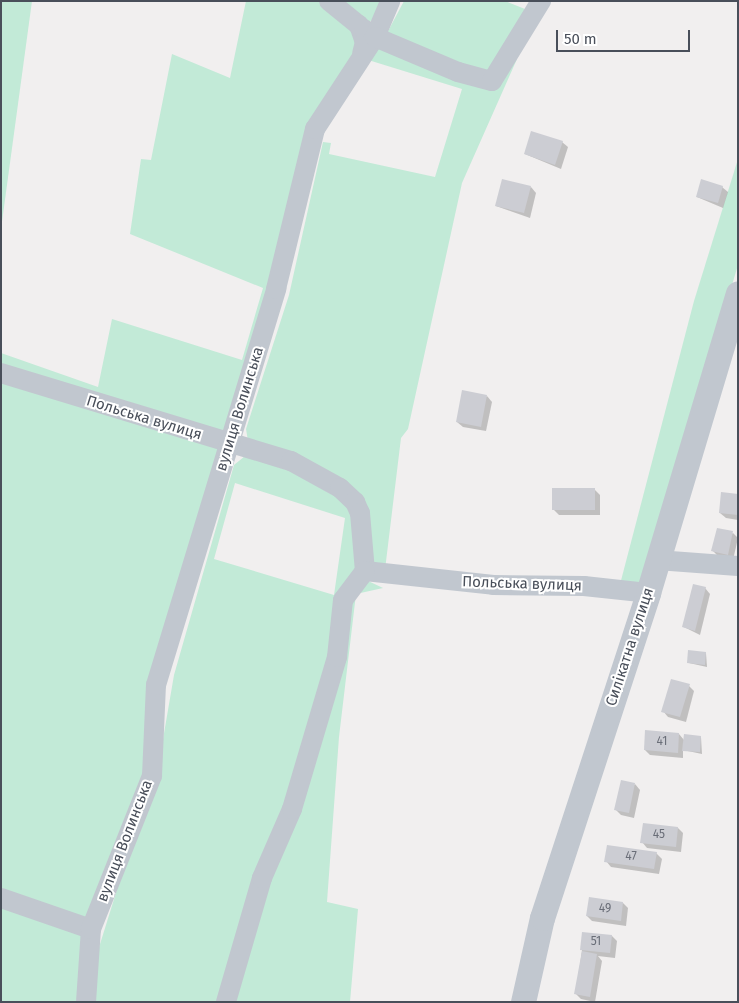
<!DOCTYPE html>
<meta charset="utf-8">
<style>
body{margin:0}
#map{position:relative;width:739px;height:1003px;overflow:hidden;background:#f1efef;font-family:"Fira Sans",sans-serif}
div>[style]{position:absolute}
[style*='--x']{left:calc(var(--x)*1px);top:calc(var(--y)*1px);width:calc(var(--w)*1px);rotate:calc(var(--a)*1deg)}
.green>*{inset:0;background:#c2ead7}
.shadow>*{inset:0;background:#0003}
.building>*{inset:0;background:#cccdd3}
.minor>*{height:20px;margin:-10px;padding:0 10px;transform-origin:10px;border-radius:10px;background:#c1c7cf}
.tertiary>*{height:25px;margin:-12.5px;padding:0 12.5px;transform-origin:12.5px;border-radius:12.5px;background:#c1c7cf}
span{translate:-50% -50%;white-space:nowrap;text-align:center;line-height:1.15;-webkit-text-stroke:4px #fff;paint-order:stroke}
.number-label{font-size:12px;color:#6a6e78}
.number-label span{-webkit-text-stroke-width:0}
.street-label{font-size:15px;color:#494f5a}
.frame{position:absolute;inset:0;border:2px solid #494f5a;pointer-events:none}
.scale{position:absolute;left:556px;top:30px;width:134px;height:22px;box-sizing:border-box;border:2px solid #494f5a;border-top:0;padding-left:6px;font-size:15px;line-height:18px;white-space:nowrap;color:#494f5a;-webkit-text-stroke:4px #fff;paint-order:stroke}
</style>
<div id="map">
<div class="green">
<div style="clip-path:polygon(1px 1px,32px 1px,1px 229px)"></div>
<div style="clip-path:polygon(246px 1px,320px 1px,354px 29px,361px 42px,333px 93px,233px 436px,1px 366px,1px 353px,98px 387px,112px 319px,242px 360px,263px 288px,130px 234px,141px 159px,151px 160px,172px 54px,230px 78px)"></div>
<div style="clip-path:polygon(337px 1px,395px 1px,368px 23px)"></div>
<div style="clip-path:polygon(404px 1px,505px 1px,525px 9px,493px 76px,387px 33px)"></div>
<div style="clip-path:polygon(377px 48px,470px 79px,517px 59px,462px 183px,408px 429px,401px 438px,384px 578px,372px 573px,365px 513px,248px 441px,246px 429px,289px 295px,323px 142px,331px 143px,329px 154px,435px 177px,462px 89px,365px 59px)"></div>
<div style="clip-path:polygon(738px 159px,738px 265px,642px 584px,618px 592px,694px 301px)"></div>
<div style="clip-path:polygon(1px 377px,220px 446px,167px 673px,156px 745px,76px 1002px,1px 1002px)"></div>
<div style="clip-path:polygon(evenodd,245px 456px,290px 471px,351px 505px,366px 580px,383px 588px,356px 594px,339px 737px,327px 902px,358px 909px,350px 1002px,82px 1002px,162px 745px,174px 675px,234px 465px,245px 456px,235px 483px,345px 518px,334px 595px,214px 559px,235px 483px)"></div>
</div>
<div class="shadow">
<div style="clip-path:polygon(562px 142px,568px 147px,561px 169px,525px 154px)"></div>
<div style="clip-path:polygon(531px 187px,536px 193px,530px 218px,496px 206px)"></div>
<div style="clip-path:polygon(722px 187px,728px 192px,723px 208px,697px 197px)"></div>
<div style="clip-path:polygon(487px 396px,492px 402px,486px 431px,463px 427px,457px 422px)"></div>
<div style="clip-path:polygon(595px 490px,600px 495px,600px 515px,559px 515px,554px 510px)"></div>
<div style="clip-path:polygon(738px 495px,738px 520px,726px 518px,720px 513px)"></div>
<div style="clip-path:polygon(733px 533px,738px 538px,733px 560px,718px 556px,712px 550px)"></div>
<div style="clip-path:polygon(705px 588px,710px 594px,700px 635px,684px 627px)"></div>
<div style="clip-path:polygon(706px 653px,707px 667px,689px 663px)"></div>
<div style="clip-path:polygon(689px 686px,694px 691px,686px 722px,668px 717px,663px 711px)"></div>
<div style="clip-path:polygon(679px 734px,684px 740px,701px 737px,702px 754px,683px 750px,683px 758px,650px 755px,645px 750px)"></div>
<div style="clip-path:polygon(635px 784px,640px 790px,634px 818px,621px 815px,615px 809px)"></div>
<div style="clip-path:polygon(678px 828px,683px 833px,681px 852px,647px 848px,642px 842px)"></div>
<div style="clip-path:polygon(656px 853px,662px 859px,659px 874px,611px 867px,606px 861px)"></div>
<div style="clip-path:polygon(623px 903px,628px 908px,626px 926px,592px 921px,587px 916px)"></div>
<div style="clip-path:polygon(612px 936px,617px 941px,615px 958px,598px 956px,602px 961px,595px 1002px,581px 999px,576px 994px,582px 950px)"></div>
</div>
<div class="building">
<div style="clip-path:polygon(531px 131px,563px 141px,555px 165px,524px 154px)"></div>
<div style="clip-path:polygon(502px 179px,531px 186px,524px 213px,495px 206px)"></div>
<div style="clip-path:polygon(701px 179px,723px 186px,718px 203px,696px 197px)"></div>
<div style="clip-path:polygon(462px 390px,487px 395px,481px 427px,456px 422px)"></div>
<div style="clip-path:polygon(552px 488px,595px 488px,595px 510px,552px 510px)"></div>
<div style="clip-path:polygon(721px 492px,738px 494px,738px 515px,719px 513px)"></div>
<div style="clip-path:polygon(717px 528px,733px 531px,728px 555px,711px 551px)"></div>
<div style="clip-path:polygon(693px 584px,706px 587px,695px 631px,682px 627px)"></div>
<div style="clip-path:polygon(688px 650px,706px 652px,705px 665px,687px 663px)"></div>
<div style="clip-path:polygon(671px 679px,690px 684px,680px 717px,661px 712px)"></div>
<div style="clip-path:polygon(645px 730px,679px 733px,678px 753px,644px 750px)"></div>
<div style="clip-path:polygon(684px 734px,701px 736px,700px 752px,682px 751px)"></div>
<div style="clip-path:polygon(621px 780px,635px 783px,629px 813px,614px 810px)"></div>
<div style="clip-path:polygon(643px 823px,678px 827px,676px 847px,640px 843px)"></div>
<div style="clip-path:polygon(607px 845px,657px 852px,654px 869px,604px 862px)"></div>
<div style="clip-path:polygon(589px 897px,623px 902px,621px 921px,586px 916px)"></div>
<div style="clip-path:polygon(582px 932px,612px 935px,610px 953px,580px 950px)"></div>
<div style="clip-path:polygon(582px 951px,597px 954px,590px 997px,574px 994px)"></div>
</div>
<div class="minor">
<div style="--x:329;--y:1;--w:38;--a:39"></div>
<div style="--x:359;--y:25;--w:18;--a:71"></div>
<div style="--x:365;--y:42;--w:12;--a:104"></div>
<div style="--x:364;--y:29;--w:14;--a:36"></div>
<div style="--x:375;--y:37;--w:39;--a:-67"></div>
<div style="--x:1;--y:373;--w:303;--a:16.9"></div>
<div style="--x:291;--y:461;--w:56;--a:28.9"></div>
<div style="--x:340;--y:488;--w:21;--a:43"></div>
<div style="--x:355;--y:502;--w:12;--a:66"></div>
<div style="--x:360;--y:513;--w:58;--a:85.1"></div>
<div style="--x:657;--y:560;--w:81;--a:4.2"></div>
<div style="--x:365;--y:571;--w:129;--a:6.2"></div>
<div style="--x:493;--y:585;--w:91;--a:0.6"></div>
<div style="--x:584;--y:586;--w:64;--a:6.2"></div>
<div style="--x:1;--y:898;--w:95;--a:19"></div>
<div style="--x:86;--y:1002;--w:73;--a:-86.1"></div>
<div style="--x:91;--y:929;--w:165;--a:-68.3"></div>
<div style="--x:152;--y:776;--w:91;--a:-87.5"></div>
<div style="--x:156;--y:685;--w:414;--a:-73.1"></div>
<div style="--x:276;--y:289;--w:165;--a:-76.3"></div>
<div style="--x:315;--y:129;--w:110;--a:-56.9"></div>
<div style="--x:375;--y:37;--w:90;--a:22.9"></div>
<div style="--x:458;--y:72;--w:35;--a:15"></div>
<div style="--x:492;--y:81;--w:94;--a:-58.5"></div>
<div style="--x:226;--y:1002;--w:129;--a:-73.8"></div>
<div style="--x:262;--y:878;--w:75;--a:-66.5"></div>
<div style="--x:292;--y:809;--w:159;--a:-73.5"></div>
<div style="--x:337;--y:657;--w:57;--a:-84"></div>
<div style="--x:343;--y:600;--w:36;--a:-53"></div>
</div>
<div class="tertiary">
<div style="--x:523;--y:1002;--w:86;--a:-77.3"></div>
<div style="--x:542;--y:918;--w:342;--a:-71.9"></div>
<div style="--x:648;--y:593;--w:313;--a:-73.3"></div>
</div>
<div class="number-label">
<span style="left:662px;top:742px">41</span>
<span style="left:659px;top:835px">45</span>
<span style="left:631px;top:857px">47</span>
<span style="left:605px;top:909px">49</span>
<span style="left:596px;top:942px">51</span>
</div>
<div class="street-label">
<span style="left:240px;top:409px;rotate:-73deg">вулиця Волинська</span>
<span style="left:144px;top:418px;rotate:17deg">Польська вулиця</span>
<span style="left:522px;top:584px;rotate:2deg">Польська вулиця</span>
<span style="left:630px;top:647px;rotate:-72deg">Силікатна вулиця</span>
<span style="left:125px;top:841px;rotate:-69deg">вулиця Волинська</span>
</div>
<div class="frame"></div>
<div class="scale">50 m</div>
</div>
